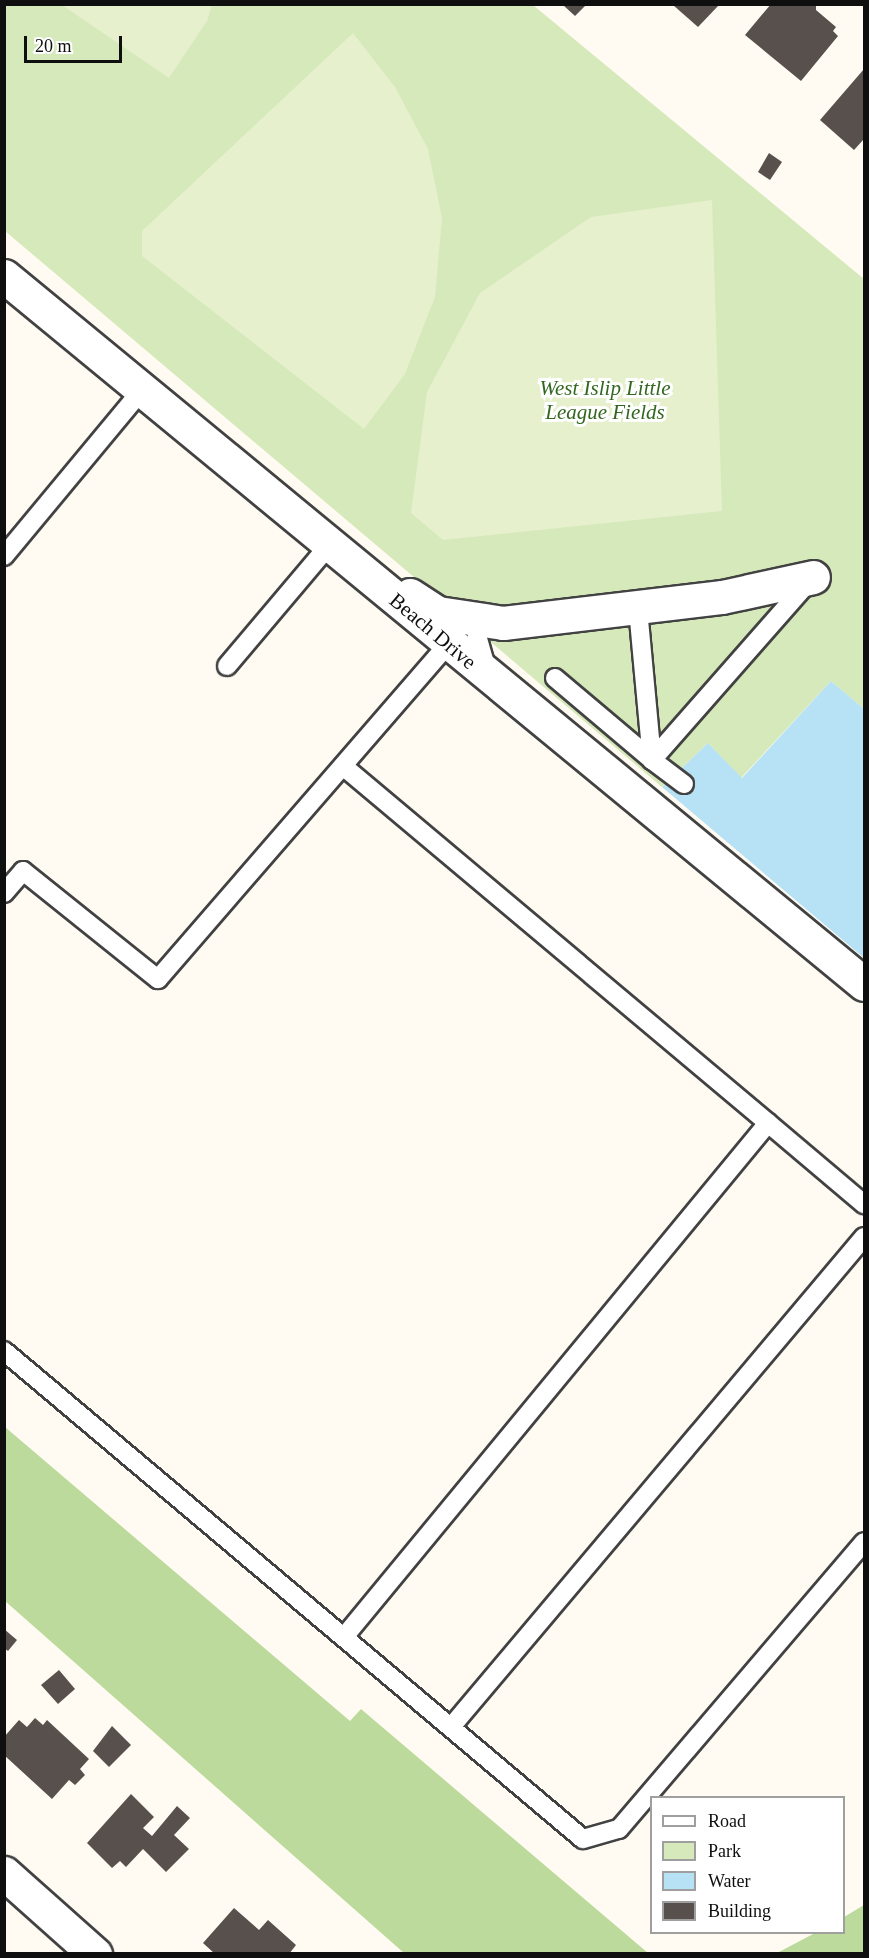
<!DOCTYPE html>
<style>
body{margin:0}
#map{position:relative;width:869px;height:1958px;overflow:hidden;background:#fffbf2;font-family:"Times New Roman",serif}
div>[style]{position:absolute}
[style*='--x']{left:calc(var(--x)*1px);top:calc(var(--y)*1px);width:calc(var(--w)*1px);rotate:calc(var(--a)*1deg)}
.green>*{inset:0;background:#d6e9bb}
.forest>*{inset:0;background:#bbda9b}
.pitch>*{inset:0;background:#e6f0cd}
.water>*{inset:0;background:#b7e2f5}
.building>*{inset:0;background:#58504c}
.roads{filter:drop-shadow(2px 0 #424242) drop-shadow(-2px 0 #424242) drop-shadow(0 2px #424242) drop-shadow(0 -2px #424242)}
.service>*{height:18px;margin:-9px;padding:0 9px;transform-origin:9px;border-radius:9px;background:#fff}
.minor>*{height:33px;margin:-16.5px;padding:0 16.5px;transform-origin:16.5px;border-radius:16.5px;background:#fff}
span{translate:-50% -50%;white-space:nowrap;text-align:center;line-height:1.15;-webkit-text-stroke:6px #fff;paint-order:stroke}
.park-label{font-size:21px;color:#336720;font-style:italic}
.street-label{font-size:21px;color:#0f0f0f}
.frame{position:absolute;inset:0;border:6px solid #0f0f0f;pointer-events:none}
.legend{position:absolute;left:650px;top:1796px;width:195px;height:138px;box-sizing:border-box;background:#fff;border:2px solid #9f9f9f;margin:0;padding:8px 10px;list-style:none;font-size:18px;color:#0f0f0f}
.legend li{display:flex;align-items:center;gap:12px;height:30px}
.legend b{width:30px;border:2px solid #9f9f9f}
.scale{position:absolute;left:24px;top:36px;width:98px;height:27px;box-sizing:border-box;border:3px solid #0f0f0f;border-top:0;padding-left:8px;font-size:18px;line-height:21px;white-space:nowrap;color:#0f0f0f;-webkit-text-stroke:4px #fff;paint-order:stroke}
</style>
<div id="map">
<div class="green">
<div style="clip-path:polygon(5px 5px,533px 5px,864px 279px,864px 709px,831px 681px,741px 778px,708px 743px,662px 787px,5px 231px)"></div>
</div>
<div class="forest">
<div style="clip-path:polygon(5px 1427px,350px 1721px,361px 1709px,648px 1953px,404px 1953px,5px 1601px)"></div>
<div style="clip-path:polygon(864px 1905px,864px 1953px,777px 1953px,815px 1933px,844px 1932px,844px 1917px)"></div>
</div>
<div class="pitch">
<div style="clip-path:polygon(62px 5px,212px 5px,207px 21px,169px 78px)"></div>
<div style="clip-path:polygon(353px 33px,395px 87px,428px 149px,442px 218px,435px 297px,405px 374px,364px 429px,142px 256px,142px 231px)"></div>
<div style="clip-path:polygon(712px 200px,722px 511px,443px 540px,411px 513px,427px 392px,480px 293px,591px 217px)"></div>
</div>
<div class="water">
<div style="clip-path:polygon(831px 681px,864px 709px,864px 958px,662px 787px,708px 743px,742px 778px)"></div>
</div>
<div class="building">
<div style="clip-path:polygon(771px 4px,816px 4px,816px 10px,836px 27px,833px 31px,838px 36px,801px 81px,745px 35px)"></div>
<div style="clip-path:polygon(563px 5px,586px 5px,575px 16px)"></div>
<div style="clip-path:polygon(673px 5px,719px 5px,698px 27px)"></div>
<div style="clip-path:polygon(864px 69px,864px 139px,854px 150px,820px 120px)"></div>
<div style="clip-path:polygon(769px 153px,782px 162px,770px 180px,758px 172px)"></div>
<div style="clip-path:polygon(4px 1629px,17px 1640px,8px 1651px,4px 1648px)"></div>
<div style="clip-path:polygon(59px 1670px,75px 1689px,58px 1704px,41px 1685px)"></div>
<div style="clip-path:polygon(35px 1718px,43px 1725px,47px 1720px,89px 1759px,80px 1769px,85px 1775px,75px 1785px,69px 1780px,52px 1799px,4px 1755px,4px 1737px,19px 1720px,27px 1727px)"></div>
<div style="clip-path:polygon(112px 1726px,131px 1745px,109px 1767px,93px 1751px)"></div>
<div style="clip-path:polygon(131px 1794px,154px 1817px,143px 1828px,152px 1836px,177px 1806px,190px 1818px,174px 1835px,189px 1849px,166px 1872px,143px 1849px,126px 1867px,120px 1861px,112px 1868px,87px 1843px)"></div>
<div style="clip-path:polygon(234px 1908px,259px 1930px,268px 1920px,296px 1945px,289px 1954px,215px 1954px,203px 1943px)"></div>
</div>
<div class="roads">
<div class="service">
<div style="--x:4;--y:556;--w:216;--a:-50.3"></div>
<div style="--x:638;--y:609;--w:152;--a:84.7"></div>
<div style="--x:652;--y:760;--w:40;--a:37"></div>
<div style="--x:473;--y:621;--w:48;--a:74.2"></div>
<div style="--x:227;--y:666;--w:160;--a:-49.8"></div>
<div style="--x:555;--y:678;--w:127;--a:40.2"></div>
<div style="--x:652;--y:760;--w:240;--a:-48.7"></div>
<div style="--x:343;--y:766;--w:555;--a:40.03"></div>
<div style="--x:768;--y:1123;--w:666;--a:129.52"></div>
<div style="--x:4;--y:893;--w:29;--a:-49"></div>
<div style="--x:23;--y:871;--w:173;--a:38.7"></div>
<div style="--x:158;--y:979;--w:443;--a:-49.1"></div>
<div style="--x:768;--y:1123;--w:126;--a:40.2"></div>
<div style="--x:4;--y:1351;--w:757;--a:40.13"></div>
<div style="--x:583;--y:1839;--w:37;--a:-16"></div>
<div style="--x:619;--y:1829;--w:377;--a:-49.5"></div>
<div style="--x:451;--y:1727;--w:641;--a:-49.87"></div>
</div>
<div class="minor">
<div style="--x:4;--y:276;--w:1114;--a:39.46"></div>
<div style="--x:410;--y:595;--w:33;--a:33"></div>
<div style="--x:438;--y:613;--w:66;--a:8.7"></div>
<div style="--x:503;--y:623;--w:221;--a:-6.8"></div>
<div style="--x:722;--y:597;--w:93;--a:-12.4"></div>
<div style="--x:4;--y:1873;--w:122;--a:41.7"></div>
</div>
</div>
<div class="park-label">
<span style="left:605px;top:400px">West Islip Little<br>League Fields</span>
</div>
<div class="street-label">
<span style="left:433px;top:631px;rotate:40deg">Beach Drive</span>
</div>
<div class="frame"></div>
<ul class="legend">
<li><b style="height:8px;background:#fff"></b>Road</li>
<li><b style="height:16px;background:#d6e9bb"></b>Park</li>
<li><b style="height:16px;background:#b7e2f5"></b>Water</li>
<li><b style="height:16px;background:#58504c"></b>Building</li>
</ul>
<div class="scale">20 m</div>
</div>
